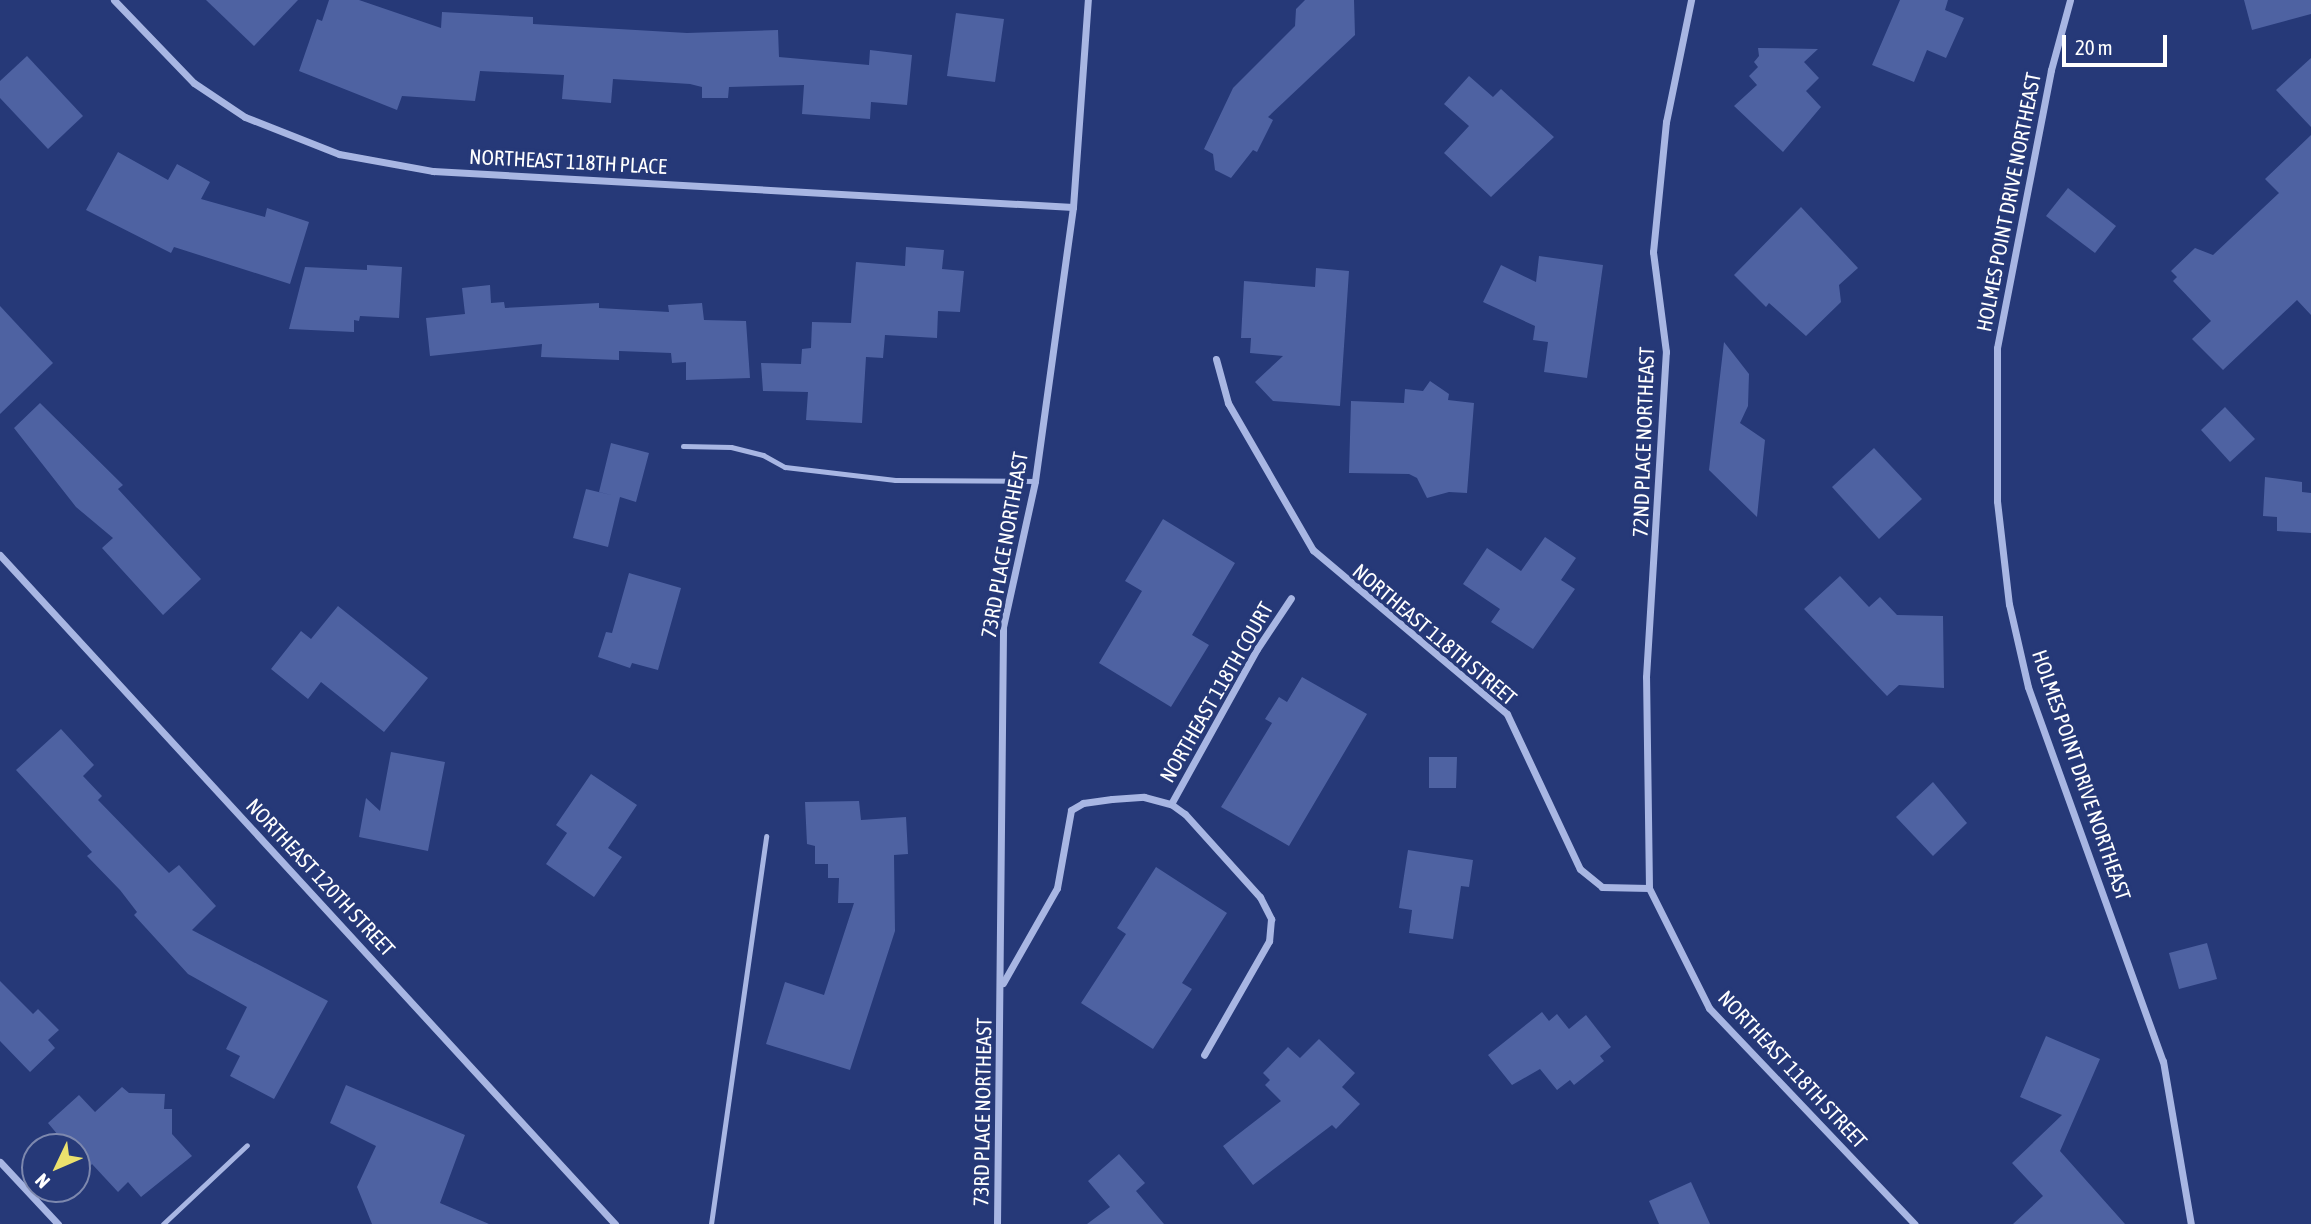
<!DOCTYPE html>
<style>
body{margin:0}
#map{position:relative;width:2311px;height:1224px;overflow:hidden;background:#263978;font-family:"Asap Condensed",sans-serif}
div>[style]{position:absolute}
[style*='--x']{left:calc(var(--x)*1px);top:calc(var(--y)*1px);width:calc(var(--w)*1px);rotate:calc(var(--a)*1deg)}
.building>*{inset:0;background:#4e62a2}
.lane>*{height:5px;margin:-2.5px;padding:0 2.5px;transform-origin:2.5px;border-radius:2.5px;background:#a8b6e3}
.street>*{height:7px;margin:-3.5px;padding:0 3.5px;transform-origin:3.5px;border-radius:3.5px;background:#a8b6e3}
span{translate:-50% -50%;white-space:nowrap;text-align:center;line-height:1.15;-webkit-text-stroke:7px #263978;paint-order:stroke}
.street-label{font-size:21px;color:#fff}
.north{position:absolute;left:21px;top:1133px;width:70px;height:70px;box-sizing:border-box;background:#263978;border:2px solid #7d88ae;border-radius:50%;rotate:226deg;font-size:19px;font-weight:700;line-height:28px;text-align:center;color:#fff}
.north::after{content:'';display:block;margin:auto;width:24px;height:32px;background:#ece16d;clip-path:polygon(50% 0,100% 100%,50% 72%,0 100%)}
.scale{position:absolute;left:2062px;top:35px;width:105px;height:32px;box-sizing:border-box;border:4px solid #fff;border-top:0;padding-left:9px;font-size:21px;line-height:24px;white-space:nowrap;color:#fff;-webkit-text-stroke:5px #263978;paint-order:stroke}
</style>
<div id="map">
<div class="building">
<div style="clip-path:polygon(206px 0,298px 0,254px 46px)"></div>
<div style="clip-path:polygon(329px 0,359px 0,441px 28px,442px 12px,533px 17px,533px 24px,687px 33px,778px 30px,779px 57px,869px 65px,870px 50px,912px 55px,907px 105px,871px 102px,870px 119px,802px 114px,804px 85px,729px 87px,728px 98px,702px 98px,702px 87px,690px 84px,613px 79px,611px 103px,562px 99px,564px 75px,480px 71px,475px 101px,402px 96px,397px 110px,299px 71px,317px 19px,322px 21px)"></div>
<div style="clip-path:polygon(1305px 0,1354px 0,1355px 35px,1268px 117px,1273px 120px,1257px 152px,1253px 150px,1231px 178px,1215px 170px,1213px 154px,1204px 149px,1233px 88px,1295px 26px,1296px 9px)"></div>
<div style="clip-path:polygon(1900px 0,1948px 0,1945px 10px,1964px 18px,1946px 58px,1927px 50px,1914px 82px,1872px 65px)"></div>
<div style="clip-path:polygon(2244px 0,2311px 0,2311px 14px,2252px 30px)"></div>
<div style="clip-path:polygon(956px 13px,1004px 19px,995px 82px,947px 76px)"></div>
<div style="clip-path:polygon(1758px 48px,1818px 49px,1804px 62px,1819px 78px,1806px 91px,1821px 107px,1783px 152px,1734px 106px,1757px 85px,1749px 76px,1758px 67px,1754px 62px,1759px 56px)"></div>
<div style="clip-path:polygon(27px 56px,83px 116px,48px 149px,0 98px,0 81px)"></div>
<div style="clip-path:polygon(2311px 58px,2311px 127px,2276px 90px)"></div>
<div style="clip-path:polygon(1469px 76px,1493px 97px,1501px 89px,1554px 137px,1491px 197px,1444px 153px,1469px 126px,1444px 104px)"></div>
<div style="clip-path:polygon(2311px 135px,2311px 315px,2297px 300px,2223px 370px,2192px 339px,2211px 321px,2173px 281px,2177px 277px,2171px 271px,2195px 248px,2213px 255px,2279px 193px,2265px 179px)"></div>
<div style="clip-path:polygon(118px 152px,168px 180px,177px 164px,210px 182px,201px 199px,265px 217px,267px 208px,309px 222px,290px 284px,174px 247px,171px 253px,86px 210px)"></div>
<div style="clip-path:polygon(2068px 188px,2116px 226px,2095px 253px,2046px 216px)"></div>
<div style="clip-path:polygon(1801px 207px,1858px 268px,1839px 285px,1841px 302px,1806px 336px,1769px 303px,1766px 307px,1734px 275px)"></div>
<div style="clip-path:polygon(906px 247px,944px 250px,942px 269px,964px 271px,960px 312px,938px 311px,937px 338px,885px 335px,883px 358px,866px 357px,862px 423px,806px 420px,808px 392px,763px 391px,761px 363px,801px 364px,802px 349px,811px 348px,812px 322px,851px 323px,856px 262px,905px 266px)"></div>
<div style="clip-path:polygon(1539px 256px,1603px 265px,1587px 378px,1544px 372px,1548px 342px,1533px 340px,1535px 326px,1483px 302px,1501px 265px,1536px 282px)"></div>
<div style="clip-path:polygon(367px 265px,402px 267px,399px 318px,360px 316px,359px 321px,354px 320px,354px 332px,289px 329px,305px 267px,367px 270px)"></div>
<div style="clip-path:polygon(1316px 268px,1349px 271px,1340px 406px,1273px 401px,1255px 382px,1283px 356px,1250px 353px,1251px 338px,1241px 338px,1244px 281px,1315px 287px)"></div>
<div style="clip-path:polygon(490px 285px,491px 303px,504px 302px,505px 308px,599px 303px,599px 308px,669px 312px,668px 305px,702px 303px,704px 320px,746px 321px,750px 378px,686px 380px,686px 362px,672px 363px,671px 353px,619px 351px,619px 360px,541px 357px,542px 344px,430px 356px,426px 318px,465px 314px,462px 288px)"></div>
<div style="clip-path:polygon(0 306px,53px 363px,0 414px)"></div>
<div style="clip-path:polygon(1724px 342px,1749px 374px,1748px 406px,1740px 423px,1765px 440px,1757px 517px,1709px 470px)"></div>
<div style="clip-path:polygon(1430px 381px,1449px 394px,1448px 400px,1474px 403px,1467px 493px,1449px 492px,1427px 498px,1417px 478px,1409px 474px,1349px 473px,1351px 401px,1404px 403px,1405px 389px,1423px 391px)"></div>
<div style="clip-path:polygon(40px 403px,123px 485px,118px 489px,201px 579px,163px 615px,102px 548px,113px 538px,76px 507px,14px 428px)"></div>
<div style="clip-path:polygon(2225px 407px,2255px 439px,2230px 462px,2201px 430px)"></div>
<div style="clip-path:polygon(611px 443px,649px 453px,636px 502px,620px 497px,608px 547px,573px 538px,586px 489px,615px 496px,599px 492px)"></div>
<div style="clip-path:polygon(1874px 448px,1922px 499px,1879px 539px,1832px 487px)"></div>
<div style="clip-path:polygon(2265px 477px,2302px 482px,2302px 492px,2311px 493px,2311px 533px,2277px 531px,2277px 517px,2263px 516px)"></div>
<div style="clip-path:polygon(1163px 519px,1235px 563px,1192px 635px,1209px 645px,1171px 707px,1099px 663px,1142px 591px,1125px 581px)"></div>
<div style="clip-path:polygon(1545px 537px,1576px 558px,1561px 580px,1575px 589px,1533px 649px,1491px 622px,1500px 609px,1463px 584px,1487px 548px,1521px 571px)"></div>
<div style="clip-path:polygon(629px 573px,681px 588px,658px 670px,632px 663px,630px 668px,598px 657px,606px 632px,612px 633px)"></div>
<div style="clip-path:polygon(1840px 576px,1869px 607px,1880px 597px,1897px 615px,1943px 616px,1944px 688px,1899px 685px,1887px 696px,1804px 609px)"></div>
<div style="clip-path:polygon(338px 606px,428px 678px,384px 732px,321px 682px,308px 699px,271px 669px,301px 631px,311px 639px)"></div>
<div style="clip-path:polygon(1302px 677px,1367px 714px,1289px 846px,1221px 807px,1272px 723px,1265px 719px,1279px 697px,1287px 702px)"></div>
<div style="clip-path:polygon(61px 729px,94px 765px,83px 776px,102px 796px,98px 800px,169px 873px,179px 865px,216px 906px,192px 930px,328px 1001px,274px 1099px,230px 1076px,240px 1056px,226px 1049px,247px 1007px,188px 974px,134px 915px,137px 912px,120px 890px,87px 856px,92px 852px,16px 770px)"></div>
<div style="clip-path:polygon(391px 752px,445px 762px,428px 851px,359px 837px,366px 798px,380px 811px)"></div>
<div style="clip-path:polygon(1429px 757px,1457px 757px,1456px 788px,1429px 788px)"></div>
<div style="clip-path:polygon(591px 774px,637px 805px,608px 848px,622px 857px,594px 897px,546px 864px,567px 833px,556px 825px)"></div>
<div style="clip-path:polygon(1933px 782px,1967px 823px,1933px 856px,1896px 817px)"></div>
<div style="clip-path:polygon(859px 801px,861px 820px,906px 817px,908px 854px,894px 855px,895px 931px,850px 1070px,766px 1044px,785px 982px,824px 995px,854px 903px,838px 903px,839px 878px,828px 878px,828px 864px,815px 864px,815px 846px,807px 844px,805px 802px)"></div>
<div style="clip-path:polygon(1408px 850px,1473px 860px,1469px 887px,1461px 886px,1453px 939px,1409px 933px,1412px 910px,1399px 908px)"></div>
<div style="clip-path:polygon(1156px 867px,1227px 913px,1182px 983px,1192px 989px,1153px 1049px,1081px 1003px,1126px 934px,1117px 928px)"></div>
<div style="clip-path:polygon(2207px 943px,2217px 979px,2179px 989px,2169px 953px)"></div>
<div style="clip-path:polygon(0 981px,33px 1014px,38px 1009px,59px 1030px,48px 1040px,55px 1048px,30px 1072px,0 1041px)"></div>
<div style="clip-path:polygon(1542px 1012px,1549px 1021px,1557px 1014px,1569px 1029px,1586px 1015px,1611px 1047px,1600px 1056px,1604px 1061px,1574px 1085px,1570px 1080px,1557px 1090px,1540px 1069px,1512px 1085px,1488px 1055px)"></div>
<div style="clip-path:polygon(2046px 1036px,2100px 1059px,2060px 1151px,2125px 1224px,2013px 1224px,2043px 1196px,2012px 1163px,2062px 1115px,2020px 1097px)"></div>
<div style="clip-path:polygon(1319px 1039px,1355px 1073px,1342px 1087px,1360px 1104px,1336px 1129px,1332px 1125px,1253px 1185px,1223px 1146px,1281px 1101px,1265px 1085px,1270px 1080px,1263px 1073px,1288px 1047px,1300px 1058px)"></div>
<div style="clip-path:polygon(346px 1085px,465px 1135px,440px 1203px,489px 1224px,372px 1224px,357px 1187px,376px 1146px,330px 1123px)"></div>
<div style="clip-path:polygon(122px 1087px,129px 1093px,165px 1094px,164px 1109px,172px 1109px,172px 1134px,192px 1156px,141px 1197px,128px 1182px,118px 1192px,92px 1164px,88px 1169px,77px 1157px,77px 1147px,68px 1147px,48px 1123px,79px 1095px,95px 1112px)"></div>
<div style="clip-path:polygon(1119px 1154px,1145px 1183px,1136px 1191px,1164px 1224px,1087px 1224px,1110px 1207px,1088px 1181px)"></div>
<div style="clip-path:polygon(1691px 1182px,1710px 1224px,1659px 1224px,1649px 1201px)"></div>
</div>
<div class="lane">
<div style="--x:683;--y:446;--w:48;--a:1.2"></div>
<div style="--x:731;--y:447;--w:33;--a:14"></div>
<div style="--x:763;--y:455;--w:25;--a:29"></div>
<div style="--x:785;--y:467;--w:111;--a:6.7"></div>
<div style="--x:895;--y:480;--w:140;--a:0.4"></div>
<div style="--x:163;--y:1224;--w:115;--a:-43.2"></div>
<div style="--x:711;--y:1224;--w:392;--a:-81.9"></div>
</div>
<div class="street">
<div style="--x:114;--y:0;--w:115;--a:46.1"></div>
<div style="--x:194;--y:83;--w:61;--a:33.7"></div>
<div style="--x:245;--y:117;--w:101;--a:21.5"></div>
<div style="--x:339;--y:154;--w:96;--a:10.3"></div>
<div style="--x:433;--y:171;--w:641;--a:3.22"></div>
<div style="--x:2070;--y:0;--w:73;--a:105.2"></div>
<div style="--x:2051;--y:70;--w:283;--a:101"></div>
<div style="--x:1997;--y:348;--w:153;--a:90"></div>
<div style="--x:1997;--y:501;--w:104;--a:83.4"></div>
<div style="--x:2009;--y:604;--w:85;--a:77.1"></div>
<div style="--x:2028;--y:687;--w:398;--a:70.2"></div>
<div style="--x:2163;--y:1061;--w:165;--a:80.3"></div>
<div style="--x:1216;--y:359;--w:46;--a:74.7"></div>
<div style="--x:1228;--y:403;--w:170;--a:60"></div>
<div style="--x:1313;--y:550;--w:254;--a:40.2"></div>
<div style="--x:1507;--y:714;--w:171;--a:64.8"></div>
<div style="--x:1580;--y:869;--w:28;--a:39"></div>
<div style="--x:1602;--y:887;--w:47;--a:1.2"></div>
<div style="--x:1649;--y:888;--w:134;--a:63.4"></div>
<div style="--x:1709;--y:1008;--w:298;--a:46.4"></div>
<div style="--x:0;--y:555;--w:909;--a:47.41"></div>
<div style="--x:1171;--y:804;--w:177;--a:-61"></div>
<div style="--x:1257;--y:649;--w:61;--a:-56.3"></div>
<div style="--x:1649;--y:888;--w:211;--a:-90.8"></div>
<div style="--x:1646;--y:677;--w:326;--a:-86.5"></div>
<div style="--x:1666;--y:352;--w:101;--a:-97.4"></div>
<div style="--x:1653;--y:252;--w:131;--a:-84.3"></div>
<div style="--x:1666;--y:122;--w:125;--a:-78.4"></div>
<div style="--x:1003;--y:983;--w:109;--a:-60.4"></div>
<div style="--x:1057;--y:888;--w:79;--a:-79.8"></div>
<div style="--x:1071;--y:810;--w:14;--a:-30"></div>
<div style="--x:1083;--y:803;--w:29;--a:-8"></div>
<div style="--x:1112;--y:799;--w:32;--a:-4"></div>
<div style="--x:1144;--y:797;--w:28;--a:15"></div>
<div style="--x:1171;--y:804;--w:17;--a:36"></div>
<div style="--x:1185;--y:814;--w:112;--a:47.9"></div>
<div style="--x:1260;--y:897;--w:25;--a:63"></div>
<div style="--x:1271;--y:919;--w:22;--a:95"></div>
<div style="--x:1269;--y:941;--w:131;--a:119.7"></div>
<div style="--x:0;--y:1162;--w:85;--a:46.9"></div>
<div style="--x:997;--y:1224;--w:597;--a:-89.42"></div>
<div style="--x:1003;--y:627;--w:149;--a:-77.6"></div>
<div style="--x:1035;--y:481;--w:277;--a:-82.1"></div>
<div style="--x:1073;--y:207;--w:208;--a:-85.9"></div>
</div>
<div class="street-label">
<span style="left:568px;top:161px;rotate:3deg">NORTHEAST 118TH PLACE</span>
<span style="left:2008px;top:202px;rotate:-79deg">HOLMES POINT DRIVE NORTHEAST</span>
<span style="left:1643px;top:442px;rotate:-88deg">72ND PLACE NORTHEAST</span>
<span style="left:1004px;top:545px;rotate:-80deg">73RD PLACE NORTHEAST</span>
<span style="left:1435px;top:634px;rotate:40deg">NORTHEAST 118TH STREET</span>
<span style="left:1216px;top:692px;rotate:-60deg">NORTHEAST 118TH COURT</span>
<span style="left:2082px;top:775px;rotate:71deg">HOLMES POINT DRIVE NORTHEAST</span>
<span style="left:321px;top:877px;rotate:47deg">NORTHEAST 120TH STREET</span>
<span style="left:1793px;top:1069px;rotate:47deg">NORTHEAST 118TH STREET</span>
<span style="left:982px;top:1112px;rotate:-89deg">73RD PLACE NORTHEAST</span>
</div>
<div class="north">N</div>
<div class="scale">20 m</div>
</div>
